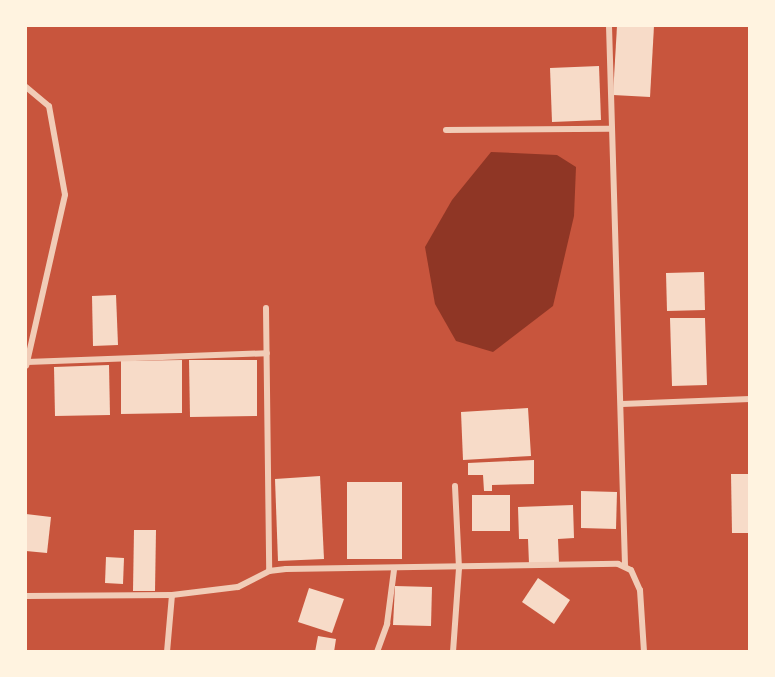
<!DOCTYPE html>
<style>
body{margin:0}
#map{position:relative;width:775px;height:677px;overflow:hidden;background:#c8553d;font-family:Montserrat,sans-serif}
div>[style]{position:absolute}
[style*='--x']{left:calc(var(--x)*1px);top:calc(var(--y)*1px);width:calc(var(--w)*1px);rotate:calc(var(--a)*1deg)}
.water>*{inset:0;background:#8f3625}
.building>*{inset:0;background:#f7dbc8}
.minor>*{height:6px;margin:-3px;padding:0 3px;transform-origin:3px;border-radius:3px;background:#f1ccb7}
span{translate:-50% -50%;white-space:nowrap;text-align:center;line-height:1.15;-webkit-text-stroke:5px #fff3e0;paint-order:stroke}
.frame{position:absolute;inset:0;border:27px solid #fff3e0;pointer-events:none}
</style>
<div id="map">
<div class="water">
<div style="clip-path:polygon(491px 152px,557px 155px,576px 167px,574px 216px,553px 306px,493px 352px,456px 341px,435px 304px,425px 247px,452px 200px)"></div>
</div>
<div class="building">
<div style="clip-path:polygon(617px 26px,654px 26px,650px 97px,613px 95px)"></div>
<div style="clip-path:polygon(599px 66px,601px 120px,552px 122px,550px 68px)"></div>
<div style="clip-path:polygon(704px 272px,705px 310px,667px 311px,666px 273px)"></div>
<div style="clip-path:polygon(116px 295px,118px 345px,93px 346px,92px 296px)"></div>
<div style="clip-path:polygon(670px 318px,705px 318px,707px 385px,672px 386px)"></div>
<div style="clip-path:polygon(182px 360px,182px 413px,121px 414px,121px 361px)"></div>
<div style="clip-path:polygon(189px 360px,257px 360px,257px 416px,190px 417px)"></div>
<div style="clip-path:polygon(109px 365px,110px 415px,55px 416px,54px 367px)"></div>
<div style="clip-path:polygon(528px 408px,531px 456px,463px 460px,461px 412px)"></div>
<div style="clip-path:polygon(534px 460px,534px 484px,492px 485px,492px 491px,484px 491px,483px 475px,468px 475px,468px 463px)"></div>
<div style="clip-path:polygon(731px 474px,750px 474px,750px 533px,732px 533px)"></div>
<div style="clip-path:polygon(320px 476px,324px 559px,278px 561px,275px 479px)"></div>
<div style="clip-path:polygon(347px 482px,402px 482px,402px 559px,347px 559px)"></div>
<div style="clip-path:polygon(581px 491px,617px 492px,616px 529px,581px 528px)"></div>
<div style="clip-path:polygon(472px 495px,510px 495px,510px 531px,472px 531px)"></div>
<div style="clip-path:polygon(573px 505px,574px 538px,558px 539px,559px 563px,529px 564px,528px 539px,519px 539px,518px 507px)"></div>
<div style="clip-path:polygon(26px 514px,51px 517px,47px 553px,26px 551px)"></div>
<div style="clip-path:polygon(134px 530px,156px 530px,155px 591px,133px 591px)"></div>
<div style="clip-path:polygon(106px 557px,124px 558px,123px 584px,105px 583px)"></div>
<div style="clip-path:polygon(538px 578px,570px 600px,554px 624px,522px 602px)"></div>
<div style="clip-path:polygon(395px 586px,432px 587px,431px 626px,393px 625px)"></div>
<div style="clip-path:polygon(309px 588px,344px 599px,332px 633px,298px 622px)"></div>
<div style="clip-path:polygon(318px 636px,336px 639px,334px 652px,315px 652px)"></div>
</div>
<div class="minor">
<div style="--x:609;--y:26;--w:540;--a:88.3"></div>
<div style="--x:26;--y:87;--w:30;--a:40"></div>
<div style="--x:49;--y:106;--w:90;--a:79.8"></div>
<div style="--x:65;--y:195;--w:175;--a:102.8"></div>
<div style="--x:446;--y:130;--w:163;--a:-0.4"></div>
<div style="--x:266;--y:308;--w:263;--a:89.3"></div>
<div style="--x:27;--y:362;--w:240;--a:-2.1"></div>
<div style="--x:622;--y:404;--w:128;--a:-2.2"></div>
<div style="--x:26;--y:596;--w:146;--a:-0.4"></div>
<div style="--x:172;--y:595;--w:66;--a:-6.9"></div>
<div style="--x:238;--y:587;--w:35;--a:-27"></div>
<div style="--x:269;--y:571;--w:17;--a:-7"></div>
<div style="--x:286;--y:569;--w:332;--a:-0.9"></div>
<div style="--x:618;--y:564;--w:14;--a:25"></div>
<div style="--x:631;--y:570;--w:22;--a:66"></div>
<div style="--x:640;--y:590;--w:62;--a:86.3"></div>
<div style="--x:167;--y:652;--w:57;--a:-85"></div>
<div style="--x:377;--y:652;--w:30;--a:-70"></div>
<div style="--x:387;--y:624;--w:54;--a:-82.6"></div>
<div style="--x:453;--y:652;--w:84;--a:-85.9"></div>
<div style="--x:459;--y:568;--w:82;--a:-92.8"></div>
</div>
<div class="frame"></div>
</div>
